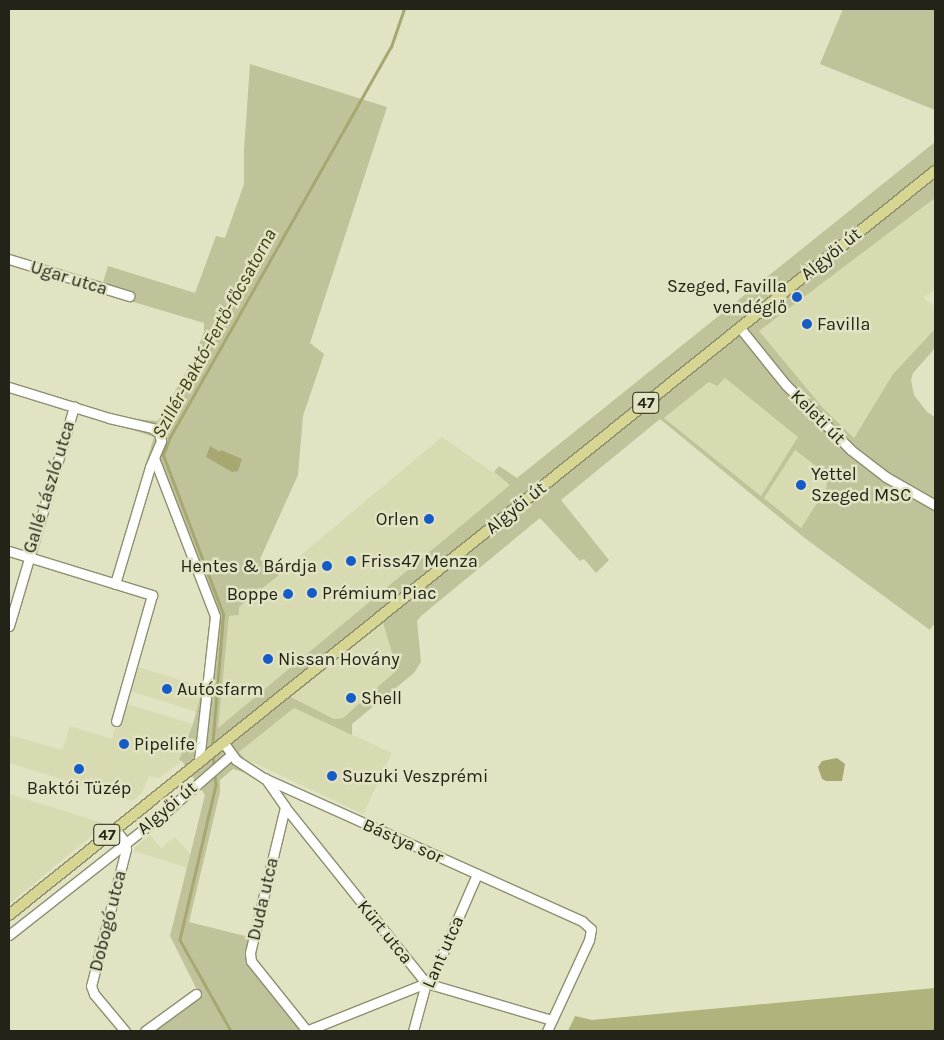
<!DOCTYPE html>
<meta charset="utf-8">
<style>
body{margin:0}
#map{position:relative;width:944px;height:1040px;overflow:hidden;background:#e1e3c2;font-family:Karla,sans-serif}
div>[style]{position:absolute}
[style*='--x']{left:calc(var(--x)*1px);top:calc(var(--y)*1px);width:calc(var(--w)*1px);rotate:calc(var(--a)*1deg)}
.built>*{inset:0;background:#d8dab2}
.green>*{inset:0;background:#c0c29a}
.forest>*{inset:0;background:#b1b37c}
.water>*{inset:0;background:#a7a871}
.stream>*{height:2.5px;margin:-1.25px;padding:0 1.25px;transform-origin:1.25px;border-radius:1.25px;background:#a7a871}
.roads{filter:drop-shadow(1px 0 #8d8f70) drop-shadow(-1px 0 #8d8f70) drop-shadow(0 1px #8d8f70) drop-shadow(0 -1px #8d8f70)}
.minor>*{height:9px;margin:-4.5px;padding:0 4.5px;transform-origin:4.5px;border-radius:4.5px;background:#fff}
.major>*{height:10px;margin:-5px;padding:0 5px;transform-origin:5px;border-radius:5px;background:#d6d692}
.dots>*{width:14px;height:14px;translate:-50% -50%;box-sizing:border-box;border:2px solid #e1e3c2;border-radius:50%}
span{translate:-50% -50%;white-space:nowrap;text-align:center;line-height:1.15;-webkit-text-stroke:5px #e1e3c2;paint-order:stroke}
.shield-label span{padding:1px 4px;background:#e1e3c2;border:1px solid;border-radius:4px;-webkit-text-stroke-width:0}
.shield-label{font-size:16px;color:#232317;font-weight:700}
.street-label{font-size:18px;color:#232317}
.poi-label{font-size:18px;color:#232317}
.right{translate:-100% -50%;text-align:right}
.left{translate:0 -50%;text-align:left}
.water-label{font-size:19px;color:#3e3e12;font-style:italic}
.frame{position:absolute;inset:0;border:10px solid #232317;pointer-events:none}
</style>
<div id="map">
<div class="built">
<div style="clip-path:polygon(935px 198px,935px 289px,923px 298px,935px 306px,935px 329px,893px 374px,854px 438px,823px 408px,759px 331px)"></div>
<div style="clip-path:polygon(725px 378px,799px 437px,761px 496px,664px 418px,710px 382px)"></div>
<div style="clip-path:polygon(442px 437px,511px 485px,217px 729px,229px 616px,239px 615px,239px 607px)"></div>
<div style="clip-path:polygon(795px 450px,828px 475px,826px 489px,801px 528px,764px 498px)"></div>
<div style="clip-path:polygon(383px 623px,397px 670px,343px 718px,335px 719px,291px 697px)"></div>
<div style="clip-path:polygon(138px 667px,203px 687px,197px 712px,130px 691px)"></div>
<div style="clip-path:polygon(123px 703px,193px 724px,179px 759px,182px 761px,159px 778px,149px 776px,143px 791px,133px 801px,9px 763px,9px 735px,62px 750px,70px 726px,112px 739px)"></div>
<div style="clip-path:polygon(294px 708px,392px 753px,363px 814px,244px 758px,239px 752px)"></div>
<div style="clip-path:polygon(9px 794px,106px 824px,9px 904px)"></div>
<div style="clip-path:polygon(150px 835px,161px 848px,175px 837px,191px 855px,188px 868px,134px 851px,135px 847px)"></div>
</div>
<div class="green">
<div style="clip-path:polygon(843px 9px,935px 9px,935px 110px,820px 64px)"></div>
<div style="clip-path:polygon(evenodd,250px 64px,387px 107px,310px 343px,324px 354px,303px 416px,298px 475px,260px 559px,279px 575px,239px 607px,239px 615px,229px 616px,218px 728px,510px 485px,494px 472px,499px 466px,517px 478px,935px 142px,935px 198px,759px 331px,823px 408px,854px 438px,893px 374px,935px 329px,935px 348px,913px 373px,911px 380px,914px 395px,927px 412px,935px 417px,935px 623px,930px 630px,806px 539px,660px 419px,561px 500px,609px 560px,596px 573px,584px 559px,580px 561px,540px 518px,421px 616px,417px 621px,421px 662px,414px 673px,352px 724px,352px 735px,294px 708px,239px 752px,244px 758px,246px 773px,233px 769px,220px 780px,220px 792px,189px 922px,257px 939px,253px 956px,314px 1031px,139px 1031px,196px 988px,170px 936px,205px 795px,182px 761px,179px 760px,193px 724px,203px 687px,212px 623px,152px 465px,146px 463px,154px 437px,65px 408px,68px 400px,123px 418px,158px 421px,193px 360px,204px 332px,204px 323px,100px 292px,108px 266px,195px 293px,216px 236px,225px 238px,244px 184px,244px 150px,250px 64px,725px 378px,798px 437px,761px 496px,664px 418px,709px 382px,717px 386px,725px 378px,250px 64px,795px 450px,828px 475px,826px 489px,801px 528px,764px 498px,795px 450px,250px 64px,383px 623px,397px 670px,343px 718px,334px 719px,291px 697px,383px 623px)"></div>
</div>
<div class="forest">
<div style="clip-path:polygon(935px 988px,935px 1031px,568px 1031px,575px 1016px,592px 1020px)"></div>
</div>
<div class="water">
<div style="clip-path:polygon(210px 446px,220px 452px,221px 450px,242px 459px,238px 471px,232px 472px,206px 457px)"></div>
<div style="clip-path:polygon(837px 758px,845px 764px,842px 781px,826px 781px,822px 779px,818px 767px,822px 761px)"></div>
</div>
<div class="stream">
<div style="--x:212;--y:749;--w:135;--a:-85.3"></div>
<div style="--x:223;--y:614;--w:170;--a:-110.7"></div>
<div style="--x:163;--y:455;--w:19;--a:-69"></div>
<div style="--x:170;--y:437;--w:448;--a:-60.5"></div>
<div style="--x:391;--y:47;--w:40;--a:-71.1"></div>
<div style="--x:213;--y:754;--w:12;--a:85"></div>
<div style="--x:215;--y:774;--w:11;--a:85"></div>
<div style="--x:216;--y:785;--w:159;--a:103.1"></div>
<div style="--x:180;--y:940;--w:104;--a:60.7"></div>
</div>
<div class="roads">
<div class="minor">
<div style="--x:9;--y:259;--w:126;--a:17.1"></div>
<div style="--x:740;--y:328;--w:73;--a:51.1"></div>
<div style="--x:786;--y:385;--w:92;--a:45"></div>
<div style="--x:851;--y:450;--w:44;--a:37.6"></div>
<div style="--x:886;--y:477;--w:56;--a:29.7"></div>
<div style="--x:9;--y:387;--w:105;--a:17.2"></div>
<div style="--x:109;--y:418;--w:44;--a:13.1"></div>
<div style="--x:152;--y:428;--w:9;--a:36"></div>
<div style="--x:159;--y:433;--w:8;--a:76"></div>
<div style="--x:161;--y:441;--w:28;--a:113"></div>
<div style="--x:150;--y:467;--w:122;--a:106.7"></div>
<div style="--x:154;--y:458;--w:169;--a:68.9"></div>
<div style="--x:215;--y:616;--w:146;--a:96.3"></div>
<div style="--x:9;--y:551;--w:150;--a:17.1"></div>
<div style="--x:152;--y:595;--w:131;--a:105.9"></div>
<div style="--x:9;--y:626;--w:229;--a:-73.5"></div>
<div style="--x:223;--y:742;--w:22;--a:54"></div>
<div style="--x:236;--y:760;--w:33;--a:33"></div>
<div style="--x:264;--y:778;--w:349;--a:24.2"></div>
<div style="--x:582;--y:921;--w:12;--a:42"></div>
<div style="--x:591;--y:929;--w:11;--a:100"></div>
<div style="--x:589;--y:940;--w:100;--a:114.8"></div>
<div style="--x:265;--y:778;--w:35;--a:55"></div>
<div style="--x:285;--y:807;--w:226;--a:51.3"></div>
<div style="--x:426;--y:983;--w:131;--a:16.4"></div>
<div style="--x:285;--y:807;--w:150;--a:103.5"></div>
<div style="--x:250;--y:953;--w:8;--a:83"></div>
<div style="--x:251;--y:961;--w:90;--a:51.3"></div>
<div style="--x:115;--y:829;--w:16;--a:52"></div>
<div style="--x:125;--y:842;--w:7;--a:82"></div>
<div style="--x:126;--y:849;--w:141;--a:104.3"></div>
<div style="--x:91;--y:986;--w:9;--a:69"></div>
<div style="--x:94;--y:994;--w:48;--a:50"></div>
<div style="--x:9;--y:935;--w:204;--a:-38.2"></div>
<div style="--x:169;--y:809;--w:82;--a:-41.1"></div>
<div style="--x:145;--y:1031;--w:63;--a:-36"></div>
<div style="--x:306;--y:1031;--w:129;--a:-21.8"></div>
<div style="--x:413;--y:1031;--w:50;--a:-74.8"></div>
<div style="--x:426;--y:983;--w:13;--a:-51"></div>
<div style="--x:434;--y:973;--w:108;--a:-66.5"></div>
</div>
<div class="major">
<div style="--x:9;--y:915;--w:1188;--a:-38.78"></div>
</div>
</div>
<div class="dots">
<div style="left:797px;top:297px;background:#165cc7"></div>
<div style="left:807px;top:324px;background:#165cc7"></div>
<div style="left:801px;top:485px;background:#165cc7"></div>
<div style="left:429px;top:519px;background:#165cc7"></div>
<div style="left:351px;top:561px;background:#165cc7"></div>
<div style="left:327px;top:566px;background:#165cc7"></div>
<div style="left:312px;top:593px;background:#165cc7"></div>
<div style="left:288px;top:594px;background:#165cc7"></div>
<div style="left:268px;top:659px;background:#165cc7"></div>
<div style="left:167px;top:689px;background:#165cc7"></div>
<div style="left:351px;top:698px;background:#165cc7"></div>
<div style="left:124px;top:744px;background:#165cc7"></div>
<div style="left:79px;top:769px;background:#165cc7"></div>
<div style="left:332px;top:776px;background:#165cc7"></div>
</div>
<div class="shield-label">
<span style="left:646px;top:403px">47</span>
<span style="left:107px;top:835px">47</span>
</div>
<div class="street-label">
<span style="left:831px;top:254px;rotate:-39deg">Algyői út</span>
<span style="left:69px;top:278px;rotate:17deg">Ugar utca</span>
<span style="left:818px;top:417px;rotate:45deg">Keleti út</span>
<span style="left:49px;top:487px;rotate:-73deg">Gallé László utca</span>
<span style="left:516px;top:508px;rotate:-39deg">Algyői út</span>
<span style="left:167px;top:808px;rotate:-40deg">Algyői út</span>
<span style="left:403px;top:841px;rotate:24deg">Bástya sor</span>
<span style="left:263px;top:899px;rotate:-77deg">Duda utca</span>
<span style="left:108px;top:921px;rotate:-76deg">Dobogó utca</span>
<span style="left:385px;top:932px;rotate:51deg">Kürt utca</span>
<span style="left:443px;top:952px;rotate:-66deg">Lant utca</span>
</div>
<div class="poi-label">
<span class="right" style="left:787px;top:297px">Szeged, Favilla<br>vendéglő</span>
<span class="left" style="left:817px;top:324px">Favilla</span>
<span class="left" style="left:811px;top:485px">Yettel<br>Szeged MSC</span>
<span class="right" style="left:419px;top:519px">Orlen</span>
<span class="left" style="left:361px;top:561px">Friss47 Menza</span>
<span class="right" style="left:317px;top:566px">Hentes &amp; Bárdja</span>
<span class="left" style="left:322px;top:593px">Prémium Piac</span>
<span class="right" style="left:278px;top:594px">Boppe</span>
<span class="left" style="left:278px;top:659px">Nissan Hovány</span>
<span class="left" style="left:177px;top:689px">Autósfarm</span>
<span class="left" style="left:361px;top:698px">Shell</span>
<span class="left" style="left:134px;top:744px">Pipelife</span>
<span class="left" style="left:342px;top:776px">Suzuki Veszprémi</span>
<span style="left:79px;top:788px">Baktói Tüzép</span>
</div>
<div class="water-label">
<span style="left:215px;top:334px;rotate:-61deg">Szillér-Baktó-Fertő-főcsatorna</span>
</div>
<div class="frame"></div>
</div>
